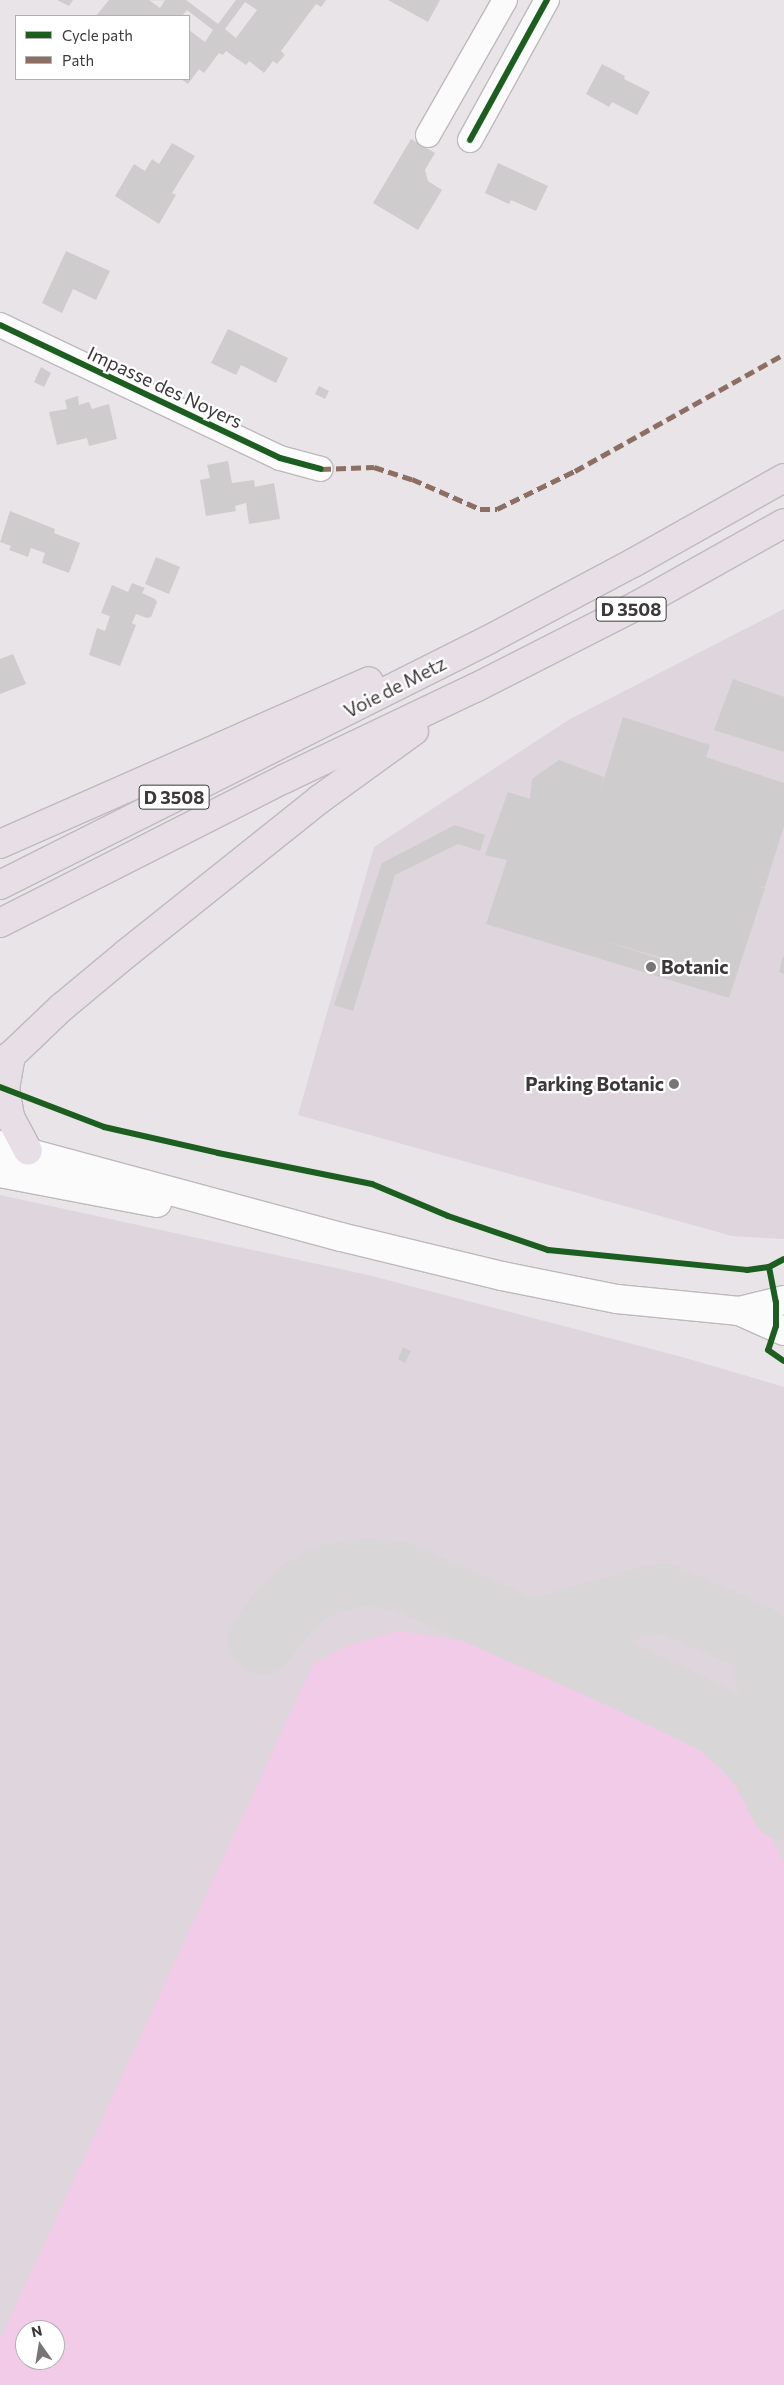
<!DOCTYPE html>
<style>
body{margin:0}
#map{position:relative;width:784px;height:2385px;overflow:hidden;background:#e9e4e7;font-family:Commissioner,sans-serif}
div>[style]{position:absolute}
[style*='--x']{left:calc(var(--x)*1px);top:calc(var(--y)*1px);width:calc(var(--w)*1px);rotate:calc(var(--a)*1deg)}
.built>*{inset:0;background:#dfd5dc}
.green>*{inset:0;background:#f2cbe8}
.taxiway>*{height:68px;margin:-34px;padding:0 34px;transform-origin:34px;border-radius:34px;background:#d9d6d8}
.building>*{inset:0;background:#cfccce}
.roads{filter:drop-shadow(1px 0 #bebabc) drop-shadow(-1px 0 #bebabc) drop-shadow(0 1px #bebabc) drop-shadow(0 -1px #bebabc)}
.minor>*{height:24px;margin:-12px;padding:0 12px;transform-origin:12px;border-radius:12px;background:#fcfbfb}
.secondary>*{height:28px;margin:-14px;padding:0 14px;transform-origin:14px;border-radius:14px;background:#fcfbfb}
.trunk>*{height:28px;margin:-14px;padding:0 14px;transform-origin:14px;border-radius:14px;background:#e8dfe6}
.quiet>*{height:5px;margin-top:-2.5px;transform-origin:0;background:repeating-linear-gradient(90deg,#8d6e63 0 10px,transparent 0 15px)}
.cycleway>*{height:6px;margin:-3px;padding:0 3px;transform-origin:3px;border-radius:3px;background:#1b5e20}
.dots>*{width:14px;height:14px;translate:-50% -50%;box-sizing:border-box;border:2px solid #fff;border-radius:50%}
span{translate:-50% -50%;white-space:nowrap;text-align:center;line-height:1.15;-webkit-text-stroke:4.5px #fff;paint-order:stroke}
.shield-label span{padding:1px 4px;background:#fff;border:1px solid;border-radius:4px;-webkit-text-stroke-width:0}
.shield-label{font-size:18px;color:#3c393b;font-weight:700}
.street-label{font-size:19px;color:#3c393b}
.poi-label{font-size:19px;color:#3c393b;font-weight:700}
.left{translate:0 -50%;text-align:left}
.right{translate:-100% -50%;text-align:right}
.legend{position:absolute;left:15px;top:15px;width:175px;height:65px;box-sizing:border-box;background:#fff;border:1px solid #b1b0b1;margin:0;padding:6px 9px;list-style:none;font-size:15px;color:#3c393b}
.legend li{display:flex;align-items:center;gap:10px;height:25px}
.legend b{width:25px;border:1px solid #b1b0b1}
.north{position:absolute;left:15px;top:2320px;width:50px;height:50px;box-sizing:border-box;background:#fff;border:1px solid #b1b0b1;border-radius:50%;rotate:347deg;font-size:14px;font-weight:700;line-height:20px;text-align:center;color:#3c393b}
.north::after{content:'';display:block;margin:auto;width:18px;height:22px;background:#797577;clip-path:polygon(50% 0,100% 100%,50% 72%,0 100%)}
</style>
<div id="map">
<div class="built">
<div style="clip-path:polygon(784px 609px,784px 1239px,732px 1236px,298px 1115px,374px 847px,570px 719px)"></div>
<div style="clip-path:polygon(evenodd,0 1195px,368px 1275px,682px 1357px,784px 1387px,784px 2385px,0 2385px,0 1195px,25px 2330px,55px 2330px,55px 2360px,25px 2360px,25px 2330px)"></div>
</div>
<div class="green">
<div style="clip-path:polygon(evenodd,398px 1631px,466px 1642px,668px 1727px,697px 1745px,719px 1764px,735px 1781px,763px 1821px,784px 1864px,784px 2385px,0 2385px,0 2339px,313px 1664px,347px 1646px,398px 1631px,25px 2330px,55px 2330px,55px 2360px,25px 2360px,25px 2330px)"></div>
</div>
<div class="taxiway">
<div style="--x:530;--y:1634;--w:124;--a:-15.9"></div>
<div style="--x:649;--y:1600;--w:15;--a:-8"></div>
<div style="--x:664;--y:1598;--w:97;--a:23.7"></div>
<div style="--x:753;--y:1637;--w:11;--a:38"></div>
<div style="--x:762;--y:1644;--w:10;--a:66"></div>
<div style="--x:766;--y:1653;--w:115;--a:81"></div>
<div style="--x:262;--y:1640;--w:34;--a:-53"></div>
<div style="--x:282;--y:1613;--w:32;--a:-44"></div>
<div style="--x:305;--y:1591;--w:29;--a:-27"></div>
<div style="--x:331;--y:1578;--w:36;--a:-10"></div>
<div style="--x:366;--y:1572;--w:35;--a:7"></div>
<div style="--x:401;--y:1576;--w:250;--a:24.1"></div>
<div style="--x:629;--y:1678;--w:100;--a:26.1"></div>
<div style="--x:719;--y:1722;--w:36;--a:42"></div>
<div style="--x:746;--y:1746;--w:28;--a:49"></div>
<div style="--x:764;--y:1767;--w:44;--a:62.9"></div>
</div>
<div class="building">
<div style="clip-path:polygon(57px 0,73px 0,69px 6px)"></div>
<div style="clip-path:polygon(evenodd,109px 0,149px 0,160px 8px,165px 0,186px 0,218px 24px,236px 0,326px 0,321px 7px,316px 4px,281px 51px,285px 55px,277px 64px,273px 61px,264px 73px,249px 61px,246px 65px,226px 51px,223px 55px,219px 53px,204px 73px,199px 69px,188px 84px,181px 79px,189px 79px,189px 30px,205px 42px,213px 30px,187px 10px,182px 16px,96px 16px,109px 0,245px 2px,257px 10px,236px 38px,225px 29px,245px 2px)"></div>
<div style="clip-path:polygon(388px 0,440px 0,428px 22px)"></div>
<div style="clip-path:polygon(602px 64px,625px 76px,624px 79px,650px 92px,637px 115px,612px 102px,609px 107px,586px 94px)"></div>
<div style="clip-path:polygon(411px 139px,435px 153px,425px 170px,428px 181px,442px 190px,418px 230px,373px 203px)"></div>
<div style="clip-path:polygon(172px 143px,195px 156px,172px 193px,176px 195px,159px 224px,115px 196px,134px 164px,145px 171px,152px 159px,159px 164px)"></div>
<div style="clip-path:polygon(498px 163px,548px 186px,536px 211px,511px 200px,509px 204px,485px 193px)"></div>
<div style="clip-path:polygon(66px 251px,110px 271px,96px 300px,73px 289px,62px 313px,42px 303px)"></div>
<div style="clip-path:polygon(228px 329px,288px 358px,276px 383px,241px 365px,236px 375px,211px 363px)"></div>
<div style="clip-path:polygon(41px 367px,51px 373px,44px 387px,34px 382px)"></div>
<div style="clip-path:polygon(319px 386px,329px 391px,325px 399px,315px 394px)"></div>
<div style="clip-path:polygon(78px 396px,79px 405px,89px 402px,92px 409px,109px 404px,117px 439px,89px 446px,87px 438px,57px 445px,49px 412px,67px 409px,65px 400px)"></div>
<div style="clip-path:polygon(228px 461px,232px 483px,254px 480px,255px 487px,274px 483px,280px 519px,249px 524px,246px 503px,235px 506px,236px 511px,206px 516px,200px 480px,210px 478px,207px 465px)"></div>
<div style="clip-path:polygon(10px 511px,55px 529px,54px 533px,80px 543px,69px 573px,42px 563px,45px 553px,31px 548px,28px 557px,9px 550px,11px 546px,0 542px)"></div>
<div style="clip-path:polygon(156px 557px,180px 567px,169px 594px,145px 584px)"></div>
<div style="clip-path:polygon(132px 583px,145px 588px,142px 593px,155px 599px,157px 602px,151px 617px,147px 618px,136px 614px,132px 623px,136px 625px,120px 666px,89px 655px,97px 628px,105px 631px,110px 616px,101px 613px,112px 585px,128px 592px)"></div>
<div style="clip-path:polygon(13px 654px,26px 684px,0 694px,0 659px)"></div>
<div style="clip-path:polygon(733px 679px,784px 697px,784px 752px,714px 730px)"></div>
<div style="clip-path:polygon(evenodd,623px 717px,710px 745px,706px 757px,784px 783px,784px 826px,765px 887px,756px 885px,765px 888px,729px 998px,486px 924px,507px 860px,485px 855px,508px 792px,530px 799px,532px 779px,559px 760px,604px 777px,599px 795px,623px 717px,591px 937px,666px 959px,729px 980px,591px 937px)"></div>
<div style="clip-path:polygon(455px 825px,485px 835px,480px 851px,458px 844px,395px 875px,353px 1011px,334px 1005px,382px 863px)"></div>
<div style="clip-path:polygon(783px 956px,784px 957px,784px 974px,779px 972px)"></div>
<div style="clip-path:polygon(403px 1347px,411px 1351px,405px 1363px,398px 1359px)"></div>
</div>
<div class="roads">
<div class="minor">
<div style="--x:428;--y:135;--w:155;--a:-60.3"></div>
<div style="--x:470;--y:140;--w:160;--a:-61.2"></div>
<div style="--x:0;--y:325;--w:310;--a:25.4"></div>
<div style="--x:280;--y:458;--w:42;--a:15"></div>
</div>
<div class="secondary">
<div style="--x:0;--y:1145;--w:353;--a:15.1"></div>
<div style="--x:341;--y:1237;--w:166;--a:13.6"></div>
<div style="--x:502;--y:1276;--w:117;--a:11.3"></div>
<div style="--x:617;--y:1299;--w:123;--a:5.6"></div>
<div style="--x:739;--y:1311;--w:49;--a:24"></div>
<div style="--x:0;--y:1173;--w:160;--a:10.8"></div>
<div style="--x:739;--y:1311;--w:46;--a:-13.7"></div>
</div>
<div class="trunk">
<div style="--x:0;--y:844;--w:403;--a:-23.8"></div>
<div style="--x:0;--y:885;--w:546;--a:-26.66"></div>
<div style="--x:488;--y:640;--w:164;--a:-28"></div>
<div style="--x:633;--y:563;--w:173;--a:-29.4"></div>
<div style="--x:0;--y:923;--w:318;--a:-26.9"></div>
<div style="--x:284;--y:779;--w:212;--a:-25.5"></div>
<div style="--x:475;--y:688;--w:183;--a:-27"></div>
<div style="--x:638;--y:605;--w:167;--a:-29.3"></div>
<div style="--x:11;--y:1055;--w:34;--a:100"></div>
<div style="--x:5;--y:1088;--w:29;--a:80"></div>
<div style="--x:10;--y:1117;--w:38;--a:62"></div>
<div style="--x:0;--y:1066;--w:86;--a:-43.6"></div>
<div style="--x:62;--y:1007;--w:85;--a:-39.7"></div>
<div style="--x:127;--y:953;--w:247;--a:-38.6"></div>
<div style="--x:320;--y:799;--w:116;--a:-35.9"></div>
</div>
</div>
<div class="quiet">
<div style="--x:321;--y:469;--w:53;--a:-2.2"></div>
<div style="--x:374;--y:467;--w:40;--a:18"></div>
<div style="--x:412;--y:479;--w:74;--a:23.8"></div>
<div style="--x:480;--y:509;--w:17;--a:0"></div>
<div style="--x:497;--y:509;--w:87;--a:-26"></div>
<div style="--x:575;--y:471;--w:240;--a:-29.2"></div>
</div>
<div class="cycleway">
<div style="--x:470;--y:140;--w:160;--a:-61.2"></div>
<div style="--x:0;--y:325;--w:310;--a:25.4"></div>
<div style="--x:280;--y:458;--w:42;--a:15"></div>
<div style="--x:0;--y:1087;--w:111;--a:21"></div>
<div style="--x:104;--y:1127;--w:117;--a:12.8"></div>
<div style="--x:218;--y:1153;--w:157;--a:11.4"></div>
<div style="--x:372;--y:1184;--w:82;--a:22.8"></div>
<div style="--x:448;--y:1216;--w:106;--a:18.8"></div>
<div style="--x:548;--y:1250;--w:200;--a:5.7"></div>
<div style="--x:747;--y:1270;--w:22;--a:-8"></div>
<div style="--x:769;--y:1267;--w:17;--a:-28"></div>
<div style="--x:769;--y:1267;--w:36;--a:79"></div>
<div style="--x:776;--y:1302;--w:24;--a:90"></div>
<div style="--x:776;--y:1326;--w:25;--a:108"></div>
<div style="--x:768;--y:1350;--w:19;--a:35"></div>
</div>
<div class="dots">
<div style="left:651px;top:967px;background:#797577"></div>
<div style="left:674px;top:1084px;background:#797577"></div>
</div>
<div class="shield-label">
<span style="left:631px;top:609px">D 3508</span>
<span style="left:174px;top:797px">D 3508</span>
</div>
<div class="street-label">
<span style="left:165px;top:387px;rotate:25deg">Impasse des Noyers</span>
<span style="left:395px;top:687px;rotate:-27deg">Voie de Metz</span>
</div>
<div class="poi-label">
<span class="left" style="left:661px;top:967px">Botanic</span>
<span class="right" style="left:664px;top:1084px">Parking Botanic</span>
</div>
<ul class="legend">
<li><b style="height:6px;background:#1b5e20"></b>Cycle path</li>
<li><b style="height:6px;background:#8d6e63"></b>Path</li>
</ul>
<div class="north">N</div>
</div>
